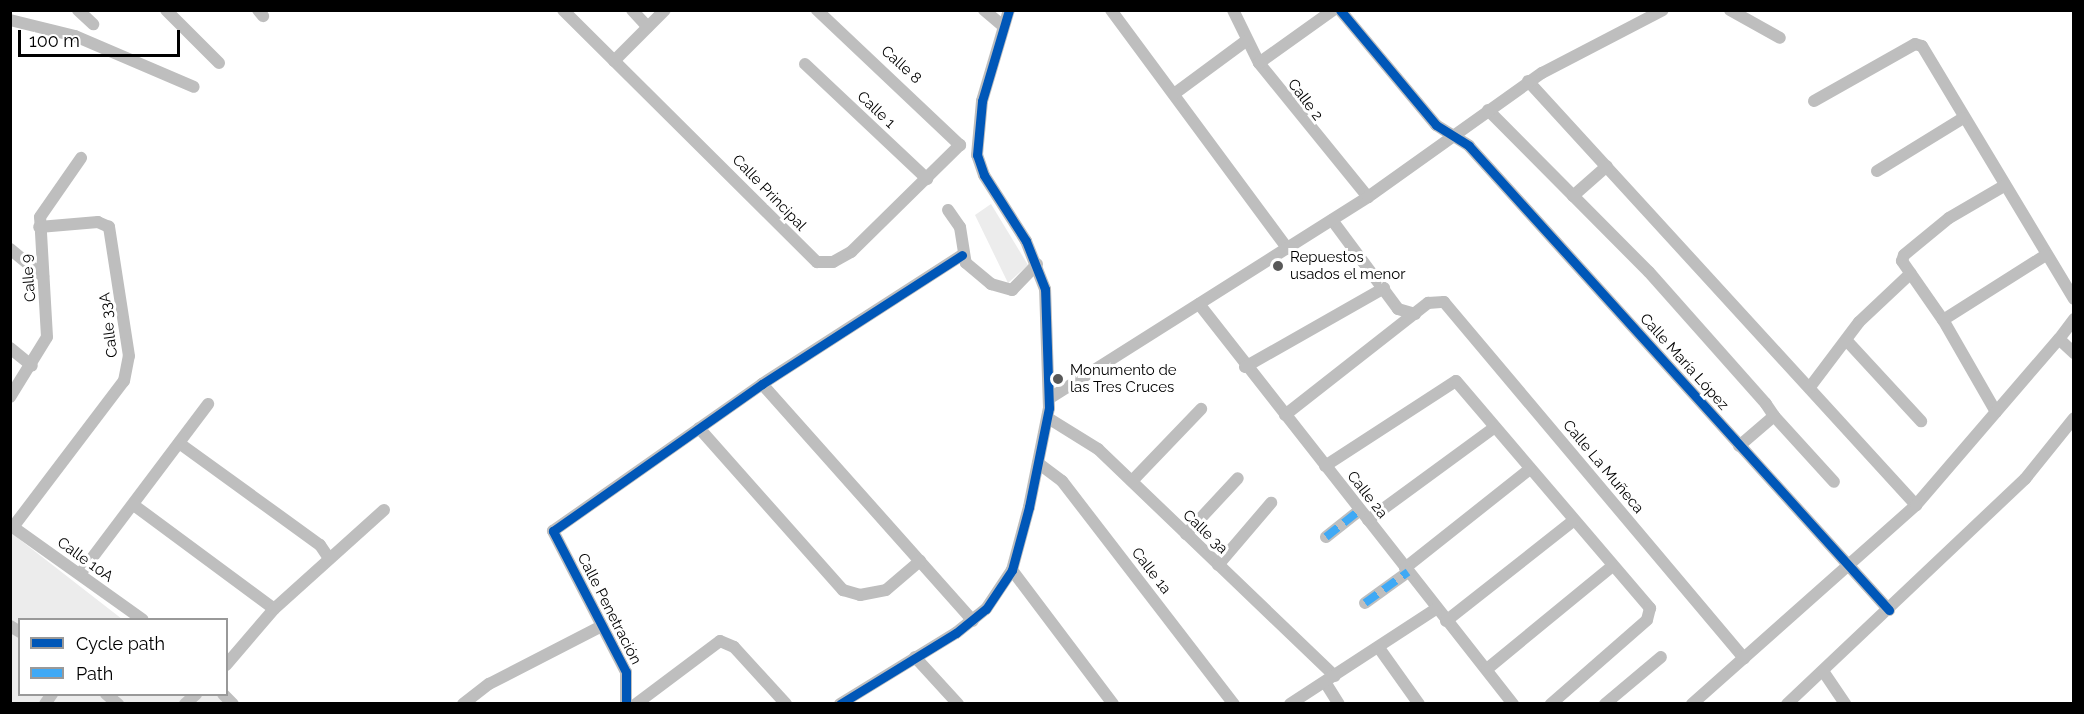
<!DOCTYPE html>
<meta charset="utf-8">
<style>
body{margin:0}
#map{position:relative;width:2084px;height:714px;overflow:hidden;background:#fff;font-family:Raleway,sans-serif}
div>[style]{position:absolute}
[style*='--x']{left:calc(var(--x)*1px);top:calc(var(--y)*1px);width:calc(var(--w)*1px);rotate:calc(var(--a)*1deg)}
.green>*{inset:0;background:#ececec}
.minor>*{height:12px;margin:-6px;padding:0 6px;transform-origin:6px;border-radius:6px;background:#bebebe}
.quiet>*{height:8px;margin-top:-4px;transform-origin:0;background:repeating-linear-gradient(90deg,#3fa9f5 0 15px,transparent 0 23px)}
.cycleway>*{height:9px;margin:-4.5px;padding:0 4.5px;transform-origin:4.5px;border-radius:4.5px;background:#0057b8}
.dots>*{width:16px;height:16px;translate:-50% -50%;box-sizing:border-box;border:3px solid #fff;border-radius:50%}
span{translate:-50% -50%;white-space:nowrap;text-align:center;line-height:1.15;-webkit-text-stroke:6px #fff;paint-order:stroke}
.street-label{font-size:15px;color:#000}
.poi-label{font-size:15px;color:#000}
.left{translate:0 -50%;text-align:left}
.frame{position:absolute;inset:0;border:12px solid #000;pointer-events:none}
.legend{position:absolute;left:18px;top:618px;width:210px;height:78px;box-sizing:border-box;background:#fff;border:2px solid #999;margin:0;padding:8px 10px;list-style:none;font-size:18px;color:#000}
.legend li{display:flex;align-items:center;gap:12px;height:30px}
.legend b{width:30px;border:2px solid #999}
.scale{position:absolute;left:18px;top:30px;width:162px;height:27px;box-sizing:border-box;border:3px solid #000;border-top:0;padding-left:8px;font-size:18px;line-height:21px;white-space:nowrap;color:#000;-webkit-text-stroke:4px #fff;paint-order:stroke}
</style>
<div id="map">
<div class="green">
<div style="clip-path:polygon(991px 204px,1028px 265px,1008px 283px,975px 215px)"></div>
<div style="clip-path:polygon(10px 532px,122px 619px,20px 620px,20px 694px,217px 694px,229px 703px,11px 703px)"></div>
</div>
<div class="minor">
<div style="--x:78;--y:10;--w:21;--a:43"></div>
<div style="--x:166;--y:10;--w:75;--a:45"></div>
<div style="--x:258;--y:10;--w:8;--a:50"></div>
<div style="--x:563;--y:10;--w:358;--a:44.8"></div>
<div style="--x:817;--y:262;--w:16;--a:0"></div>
<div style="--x:833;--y:262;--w:21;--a:-29"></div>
<div style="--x:851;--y:252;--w:153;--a:-44.5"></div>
<div style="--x:632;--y:10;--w:23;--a:47"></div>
<div style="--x:817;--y:10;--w:197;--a:43.4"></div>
<div style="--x:984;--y:10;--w:25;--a:40"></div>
<div style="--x:1111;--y:10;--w:297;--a:53.5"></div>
<div style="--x:1233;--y:10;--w:59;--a:63.9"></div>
<div style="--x:1259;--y:63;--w:173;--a:50.9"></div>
<div style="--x:1340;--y:10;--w:150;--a:50.1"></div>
<div style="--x:1436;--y:125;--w:39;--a:32"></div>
<div style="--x:1469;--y:146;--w:626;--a:47.85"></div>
<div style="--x:1730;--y:10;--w:57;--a:29.2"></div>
<div style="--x:10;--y:20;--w:67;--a:13.8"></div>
<div style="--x:75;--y:36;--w:129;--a:23.2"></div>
<div style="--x:614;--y:61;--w:72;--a:-45"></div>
<div style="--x:1259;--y:63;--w:91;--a:-35.6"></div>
<div style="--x:805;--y:64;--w:168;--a:43.3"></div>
<div style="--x:1528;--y:81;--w:575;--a:47.54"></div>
<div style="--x:1174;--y:94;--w:89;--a:-36.4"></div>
<div style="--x:1814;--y:101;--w:116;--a:-29.4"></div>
<div style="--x:1915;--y:44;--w:7;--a:16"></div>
<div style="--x:1922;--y:46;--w:295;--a:59"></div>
<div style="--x:1488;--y:110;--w:228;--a:45.2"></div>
<div style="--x:1649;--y:272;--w:176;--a:48.4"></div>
<div style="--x:1766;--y:404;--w:14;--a:56"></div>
<div style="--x:1774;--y:416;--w:46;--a:139.4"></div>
<div style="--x:1877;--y:171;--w:101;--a:-31.6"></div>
<div style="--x:1573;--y:196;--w:45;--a:-41.4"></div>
<div style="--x:948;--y:210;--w:21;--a:55"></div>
<div style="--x:960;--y:227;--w:36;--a:81"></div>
<div style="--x:966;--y:263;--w:33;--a:40"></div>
<div style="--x:991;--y:284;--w:22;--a:16"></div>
<div style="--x:1012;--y:290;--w:36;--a:-46"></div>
<div style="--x:1332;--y:220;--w:111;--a:53.4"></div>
<div style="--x:1398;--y:309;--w:18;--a:16"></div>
<div style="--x:10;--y:249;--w:43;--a:39.3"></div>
<div style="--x:1199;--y:304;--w:509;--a:51.87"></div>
<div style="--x:1943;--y:320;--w:72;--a:-124.8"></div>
<div style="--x:1902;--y:261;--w:6;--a:-72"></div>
<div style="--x:1904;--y:255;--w:58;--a:-39.4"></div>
<div style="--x:1949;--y:218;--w:64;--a:-30.2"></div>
<div style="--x:2059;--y:339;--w:25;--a:-53"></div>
<div style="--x:1848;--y:342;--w:108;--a:47.3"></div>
<div style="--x:10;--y:348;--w:28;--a:39"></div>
<div style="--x:1245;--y:367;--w:160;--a:-29.6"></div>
<div style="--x:762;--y:384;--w:317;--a:48.3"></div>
<div style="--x:1810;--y:387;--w:81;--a:-53"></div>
<div style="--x:1859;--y:322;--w:71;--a:-43.3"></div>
<div style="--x:10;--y:397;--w:70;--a:-58.3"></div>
<div style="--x:47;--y:337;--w:120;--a:-93.3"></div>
<div style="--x:40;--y:217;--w:72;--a:-55.2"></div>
<div style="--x:1050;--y:398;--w:376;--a:-32.3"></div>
<div style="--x:1368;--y:197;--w:214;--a:-35.5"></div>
<div style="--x:1542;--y:73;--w:136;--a:-27.5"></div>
<div style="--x:1996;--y:412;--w:106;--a:-119.9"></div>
<div style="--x:1943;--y:320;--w:122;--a:-32.3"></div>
<div style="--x:1285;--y:415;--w:182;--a:-38.1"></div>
<div style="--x:1428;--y:303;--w:16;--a:-4"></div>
<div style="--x:1444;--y:302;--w:466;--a:49.9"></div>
<div style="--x:1774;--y:416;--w:89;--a:47.7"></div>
<div style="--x:1048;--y:418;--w:59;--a:31.8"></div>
<div style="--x:1098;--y:449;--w:328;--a:43.8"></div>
<div style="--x:699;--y:428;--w:217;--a:48.4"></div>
<div style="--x:843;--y:590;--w:18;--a:16"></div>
<div style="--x:860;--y:595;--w:26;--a:-11"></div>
<div style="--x:886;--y:590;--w:45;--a:-40.5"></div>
<div style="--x:179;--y:443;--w:174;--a:35.9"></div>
<div style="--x:320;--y:545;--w:14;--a:56"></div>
<div style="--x:1038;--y:463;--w:30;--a:37"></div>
<div style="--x:1062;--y:481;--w:282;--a:52.4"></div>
<div style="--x:1325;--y:466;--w:156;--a:-33"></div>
<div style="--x:1456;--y:381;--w:299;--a:49.5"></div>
<div style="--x:1650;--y:608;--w:12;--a:104"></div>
<div style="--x:1647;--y:620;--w:128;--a:138.8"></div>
<div style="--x:1132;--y:481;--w:100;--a:-46.2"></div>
<div style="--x:135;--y:506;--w:173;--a:36.5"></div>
<div style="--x:1368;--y:520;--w:157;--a:-36.2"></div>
<div style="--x:10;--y:525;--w:163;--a:35.5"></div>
<div style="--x:13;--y:527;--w:183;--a:-52.8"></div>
<div style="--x:124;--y:381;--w:25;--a:-79"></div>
<div style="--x:129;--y:356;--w:131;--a:-98.8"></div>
<div style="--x:109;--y:227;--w:12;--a:-156"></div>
<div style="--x:98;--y:222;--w:59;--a:175.2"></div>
<div style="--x:1186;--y:534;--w:76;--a:-47.1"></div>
<div style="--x:1326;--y:537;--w:43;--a:-38.5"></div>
<div style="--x:1218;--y:565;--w:82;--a:-49.5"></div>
<div style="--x:1405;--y:568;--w:159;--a:-38.4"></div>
<div style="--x:1012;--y:570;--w:168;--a:53"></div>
<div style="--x:80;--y:574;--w:213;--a:-53"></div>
<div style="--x:1365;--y:603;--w:53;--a:-35.8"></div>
<div style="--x:1446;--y:621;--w:162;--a:-38.2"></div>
<div style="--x:10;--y:626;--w:12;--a:31"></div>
<div style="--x:1379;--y:648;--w:69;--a:54.5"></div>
<div style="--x:915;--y:657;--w:64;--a:47.5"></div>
<div style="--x:226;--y:665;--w:74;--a:-49.4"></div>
<div style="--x:274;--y:609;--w:148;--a:-42"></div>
<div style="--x:1487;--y:669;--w:161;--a:-39.4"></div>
<div style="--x:1823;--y:671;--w:40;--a:56"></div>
<div style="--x:1325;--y:682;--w:26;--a:58"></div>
<div style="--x:106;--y:694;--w:16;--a:40"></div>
<div style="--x:223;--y:694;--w:14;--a:45"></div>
<div style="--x:45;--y:704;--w:12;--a:-55"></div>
<div style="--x:185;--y:704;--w:15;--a:-42"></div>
<div style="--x:463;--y:704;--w:33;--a:-38"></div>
<div style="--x:489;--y:684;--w:127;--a:-27.2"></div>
<div style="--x:626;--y:704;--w:32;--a:-90"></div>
<div style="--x:626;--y:672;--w:159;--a:-117.4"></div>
<div style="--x:553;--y:531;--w:256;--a:-35.1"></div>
<div style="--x:762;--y:384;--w:238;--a:-32.8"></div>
<div style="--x:636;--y:704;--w:105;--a:-36.9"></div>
<div style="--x:720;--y:641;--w:15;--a:23"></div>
<div style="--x:734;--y:647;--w:77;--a:47.6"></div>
<div style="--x:840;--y:704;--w:136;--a:-31.5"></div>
<div style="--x:956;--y:633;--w:38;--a:-39"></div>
<div style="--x:986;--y:609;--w:47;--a:-56.3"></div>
<div style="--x:1012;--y:570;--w:65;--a:-74.9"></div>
<div style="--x:1029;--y:507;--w:101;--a:-78.6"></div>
<div style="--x:1049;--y:408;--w:119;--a:-91.9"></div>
<div style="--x:1045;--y:289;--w:52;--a:-111.6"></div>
<div style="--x:1026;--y:241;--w:78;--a:-122.5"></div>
<div style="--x:984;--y:175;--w:21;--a:-109"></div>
<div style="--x:977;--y:155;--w:54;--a:-84.7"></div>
<div style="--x:982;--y:101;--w:95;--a:-73.5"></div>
<div style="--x:1290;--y:704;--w:174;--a:-33.1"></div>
<div style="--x:1605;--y:704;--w:73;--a:-40"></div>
<div style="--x:1692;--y:704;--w:300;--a:-41.6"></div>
<div style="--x:1916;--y:505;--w:219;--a:-49.3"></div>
<div style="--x:2059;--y:339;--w:21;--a:43"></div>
<div style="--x:1787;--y:704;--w:328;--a:-43.4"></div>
<div style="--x:2025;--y:479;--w:78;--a:-51.2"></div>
</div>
<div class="quiet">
<div style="--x:1326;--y:537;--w:43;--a:-38.5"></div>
<div style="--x:1365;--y:603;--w:53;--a:-35.8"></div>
</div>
<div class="cycleway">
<div style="--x:1340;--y:10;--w:150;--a:50.1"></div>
<div style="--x:1436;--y:125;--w:39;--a:32"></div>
<div style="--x:1469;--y:146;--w:626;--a:47.85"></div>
<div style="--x:626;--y:704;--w:32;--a:-90"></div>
<div style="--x:626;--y:672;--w:159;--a:-117.4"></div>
<div style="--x:553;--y:531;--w:256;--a:-35.1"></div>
<div style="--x:762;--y:384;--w:238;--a:-32.8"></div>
<div style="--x:840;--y:704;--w:136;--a:-31.5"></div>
<div style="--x:956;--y:633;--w:38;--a:-39"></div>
<div style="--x:986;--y:609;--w:47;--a:-56.3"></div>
<div style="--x:1012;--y:570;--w:65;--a:-74.9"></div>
<div style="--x:1029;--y:507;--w:101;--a:-78.6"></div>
<div style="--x:1049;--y:408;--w:119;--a:-91.9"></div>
<div style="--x:1045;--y:289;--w:52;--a:-111.6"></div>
<div style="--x:1026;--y:241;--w:78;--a:-122.5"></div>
<div style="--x:984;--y:175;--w:21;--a:-109"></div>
<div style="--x:977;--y:155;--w:54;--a:-84.7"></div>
<div style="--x:982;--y:101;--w:95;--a:-73.5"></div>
</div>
<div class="dots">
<div style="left:1278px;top:266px;background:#595959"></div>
<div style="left:1058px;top:379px;background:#595959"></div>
</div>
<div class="street-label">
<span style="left:901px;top:65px;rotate:42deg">Calle 8</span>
<span style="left:1305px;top:100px;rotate:53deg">Calle 2</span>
<span style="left:876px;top:110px;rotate:43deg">Calle 1</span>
<span style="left:769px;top:193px;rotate:46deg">Calle Principal</span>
<span style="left:29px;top:278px;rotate:-95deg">Calle 9</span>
<span style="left:109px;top:325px;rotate:-97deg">Calle 33A</span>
<span style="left:1684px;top:362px;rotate:48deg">Calle María López</span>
<span style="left:1603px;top:467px;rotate:50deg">Calle La Muñeca</span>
<span style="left:1367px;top:495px;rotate:52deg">Calle 2a</span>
<span style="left:1205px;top:532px;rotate:44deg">Calle 3a</span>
<span style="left:85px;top:560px;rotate:36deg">Calle 10A</span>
<span style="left:1151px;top:571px;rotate:52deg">Calle 1a</span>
<span style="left:609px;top:609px;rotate:63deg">Calle Penetración</span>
</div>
<div class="poi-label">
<span class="left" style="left:1290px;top:266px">Repuestos<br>usados el menor</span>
<span class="left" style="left:1070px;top:379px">Monumento de<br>las Tres Cruces</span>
</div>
<div class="frame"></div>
<ul class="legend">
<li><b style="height:8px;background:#0057b8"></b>Cycle path</li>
<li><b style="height:8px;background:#3fa9f5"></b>Path</li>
</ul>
<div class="scale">100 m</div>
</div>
